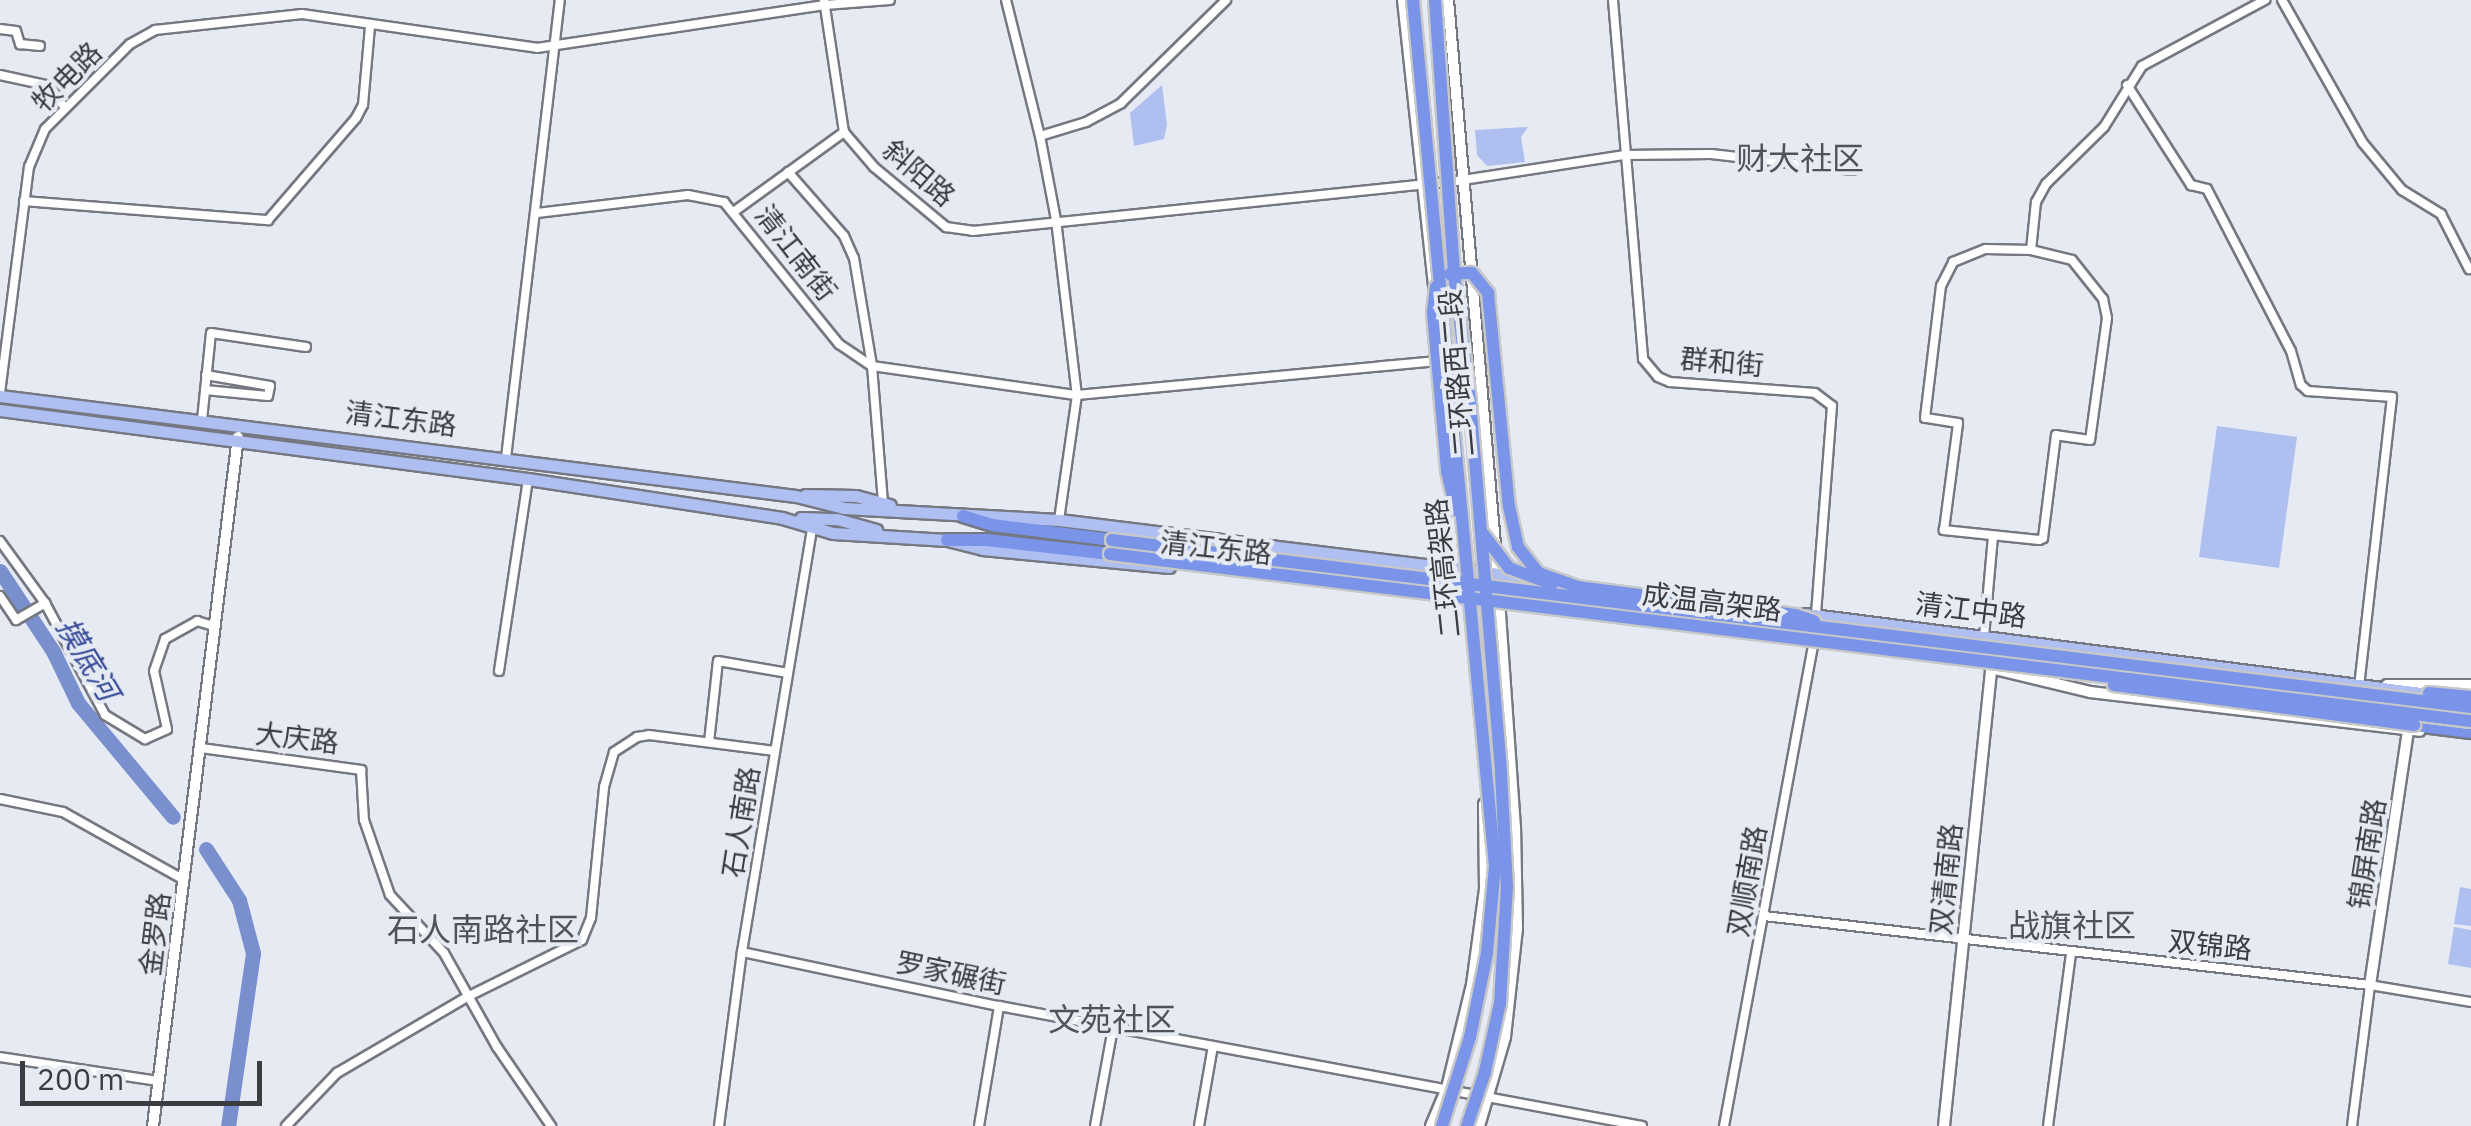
<!DOCTYPE html>
<meta charset="utf-8">
<style>
body{margin:0}
#map{position:relative;width:2471px;height:1126px;overflow:hidden;background:#e6eaf3;font-family:"IBM Plex Sans","Noto Sans SC",sans-serif}
div>[style]{position:absolute}
[style*='--x']{left:calc(var(--x)*1px);top:calc(var(--y)*1px);width:calc(var(--w)*1px);rotate:calc(var(--a)*1deg)}
.green>*{inset:0;background:#afc0f0}
.river>*{height:15px;margin:-7.5px;padding:0 7.5px;transform-origin:7.5px;border-radius:7.5px;background:#7a8fce}
.roads{filter:drop-shadow(2px 0 #757880) drop-shadow(-2px 0 #757880) drop-shadow(0 2px #757880) drop-shadow(0 -2px #757880)}
.street>*{height:8px;margin:-4px;padding:0 4px;transform-origin:4px;border-radius:4px;background:#fff}
.secondary>*{height:10px;margin:-5px;padding:0 5px;transform-origin:5px;border-radius:5px;background:#fff}
.primary>*{height:11px;margin:-5.5px;padding:0 5.5px;transform-origin:5.5px;border-radius:5.5px;background:#afbff1}
.highway>*{height:12px;margin:-6px;padding:0 6px;transform-origin:6px;border-radius:6px;background:#7994e8}
.bridges{filter:drop-shadow(2px 0 #c8c8c9) drop-shadow(-2px 0 #c8c8c9) drop-shadow(0 2px #c8c8c9) drop-shadow(0 -2px #c8c8c9)}
.highway-bridge>*{height:12px;margin:-6px;padding:0 6px;transform-origin:6px;border-radius:6px;background:#7994e8}
span{translate:-50% -50%;white-space:nowrap;text-align:center;line-height:1.15;-webkit-text-stroke:8px #e6eaf3;paint-order:stroke}
.street-label{font-size:28px;color:#3a3c3f}
.water-label{font-size:30px;color:#374c99;font-style:italic}
.quarter-label{font-size:32px;color:#4f525a}
.scale{position:absolute;left:20px;top:1061px;width:242px;height:45px;box-sizing:border-box;border:5px solid #3a3c3f;border-top:0;padding-left:12px;font-size:30px;line-height:35px;white-space:nowrap;color:#3a3c3f;-webkit-text-stroke:8px #e6eaf3;paint-order:stroke}
</style>
<div id="map">
<div class="green">
<div style="clip-path:polygon(1162px 85px,1167px 125px,1164px 139px,1134px 146px,1130px 113px)"></div>
<div style="clip-path:polygon(1528px 127px,1521px 137px,1525px 162px,1487px 166px,1477px 155px,1475px 130px)"></div>
<div style="clip-path:polygon(2217px 426px,2297px 437px,2279px 568px,2199px 557px)"></div>
<div style="clip-path:polygon(2460px 887px,2471px 889px,2471px 926px,2454px 924px)"></div>
<div style="clip-path:polygon(2454px 927px,2471px 930px,2471px 968px,2448px 964px)"></div>
</div>
<div class="river">
<div style="--x:0;--y:571;--w:96;--a:56.5"></div>
<div style="--x:53;--y:651;--w:58;--a:64.3"></div>
<div style="--x:78;--y:703;--w:148;--a:50.2"></div>
<div style="--x:206;--y:849;--w:61;--a:57.1"></div>
<div style="--x:239;--y:900;--w:55;--a:75.2"></div>
<div style="--x:253;--y:953;--w:175;--a:98.2"></div>
</div>
<div class="roads">
<div class="street">
<div style="--x:824;--y:0;--w:134;--a:81.4"></div>
<div style="--x:844;--y:132;--w:46;--a:49.4"></div>
<div style="--x:874;--y:167;--w:94;--a:39.8"></div>
<div style="--x:946;--y:227;--w:27;--a:8"></div>
<div style="--x:973;--y:231;--w:493;--a:-5.9"></div>
<div style="--x:1463;--y:180;--w:164;--a:-8.8"></div>
<div style="--x:1625;--y:155;--w:86;--a:-0.7"></div>
<div style="--x:1711;--y:154;--w:142;--a:6.5"></div>
<div style="--x:1006;--y:0;--w:140;--a:76"></div>
<div style="--x:1040;--y:136;--w:86;--a:79.2"></div>
<div style="--x:1056;--y:220;--w:176;--a:83.2"></div>
<div style="--x:1077;--y:395;--w:126;--a:98.2"></div>
<div style="--x:1613;--y:0;--w:360;--a:85.2"></div>
<div style="--x:1643;--y:359;--w:23;--a:50"></div>
<div style="--x:1658;--y:377;--w:13;--a:23"></div>
<div style="--x:1670;--y:382;--w:145;--a:4.3"></div>
<div style="--x:1815;--y:393;--w:21;--a:37"></div>
<div style="--x:1832;--y:406;--w:211;--a:94.4"></div>
<div style="--x:2282;--y:0;--w:164;--a:60.5"></div>
<div style="--x:2363;--y:143;--w:61;--a:50.3"></div>
<div style="--x:2402;--y:190;--w:46;--a:31.6"></div>
<div style="--x:2441;--y:214;--w:62;--a:63"></div>
<div style="--x:0;--y:29;--w:16;--a:7"></div>
<div style="--x:16;--y:31;--w:14;--a:73"></div>
<div style="--x:20;--y:44;--w:20;--a:6"></div>
<div style="--x:0;--y:75;--w:51;--a:12.4"></div>
<div style="--x:50;--y:86;--w:27;--a:56"></div>
<div style="--x:2127;--y:85;--w:119;--a:57.4"></div>
<div style="--x:2191;--y:185;--w:16;--a:14"></div>
<div style="--x:2207;--y:189;--w:182;--a:62.6"></div>
<div style="--x:2291;--y:351;--w:35;--a:74"></div>
<div style="--x:2301;--y:385;--w:9;--a:41"></div>
<div style="--x:2308;--y:391;--w:84;--a:4.1"></div>
<div style="--x:2392;--y:397;--w:290;--a:96.5"></div>
<div style="--x:1040;--y:136;--w:48;--a:-16.9"></div>
<div style="--x:1086;--y:122;--w:40;--a:-28"></div>
<div style="--x:1121;--y:103;--w:147;--a:-44.4"></div>
<div style="--x:788;--y:172;--w:85;--a:48.8"></div>
<div style="--x:844;--y:236;--w:24;--a:66"></div>
<div style="--x:854;--y:258;--w:109;--a:80.5"></div>
<div style="--x:872;--y:366;--w:207;--a:8.1"></div>
<div style="--x:1077;--y:395;--w:365;--a:-5.4"></div>
<div style="--x:24;--y:201;--w:245;--a:4.5"></div>
<div style="--x:268;--y:220;--w:135;--a:-49.2"></div>
<div style="--x:356;--y:118;--w:15;--a:-62"></div>
<div style="--x:363;--y:105;--w:78;--a:-84.9"></div>
<div style="--x:735;--y:211;--w:135;--a:-35.9"></div>
<div style="--x:537;--y:213;--w:152;--a:-6.8"></div>
<div style="--x:688;--y:195;--w:37;--a:11"></div>
<div style="--x:724;--y:202;--w:183;--a:51"></div>
<div style="--x:839;--y:344;--w:40;--a:34"></div>
<div style="--x:872;--y:366;--w:137;--a:85.4"></div>
<div style="--x:1986;--y:249;--w:45;--a:1.3"></div>
<div style="--x:2031;--y:250;--w:42;--a:13.7"></div>
<div style="--x:2072;--y:260;--w:50;--a:51.5"></div>
<div style="--x:2103;--y:299;--w:19;--a:78"></div>
<div style="--x:2107;--y:318;--w:123;--a:97.9"></div>
<div style="--x:2090;--y:440;--w:34;--a:-172"></div>
<div style="--x:2056;--y:435;--w:104;--a:97.2"></div>
<div style="--x:2043;--y:538;--w:4;--a:153"></div>
<div style="--x:2039;--y:540;--w:96;--a:-174"></div>
<div style="--x:1944;--y:530;--w:108;--a:-82.5"></div>
<div style="--x:1958;--y:423;--w:33;--a:-171"></div>
<div style="--x:1925;--y:418;--w:133;--a:-83.1"></div>
<div style="--x:1941;--y:286;--w:27;--a:-63"></div>
<div style="--x:1953;--y:262;--w:35;--a:-22"></div>
<div style="--x:2031;--y:250;--w:48;--a:-84.1"></div>
<div style="--x:2036;--y:202;--w:21;--a:-61"></div>
<div style="--x:2046;--y:184;--w:81;--a:-44.5"></div>
<div style="--x:2104;--y:127;--w:72;--a:-58.1"></div>
<div style="--x:2142;--y:66;--w:140;--a:-28.2"></div>
<div style="--x:205;--y:390;--w:63;--a:5.4"></div>
<div style="--x:268;--y:396;--w:10;--a:-79"></div>
<div style="--x:270;--y:386;--w:65;--a:-170.2"></div>
<div style="--x:0;--y:393;--w:228;--a:-82.7"></div>
<div style="--x:29;--y:167;--w:41;--a:-67.2"></div>
<div style="--x:45;--y:129;--w:120;--a:-45"></div>
<div style="--x:130;--y:44;--w:29;--a:-29"></div>
<div style="--x:155;--y:30;--w:148;--a:-6.2"></div>
<div style="--x:302;--y:14;--w:237;--a:8.2"></div>
<div style="--x:537;--y:48;--w:291;--a:-8.5"></div>
<div style="--x:825;--y:5;--w:65;--a:-4.4"></div>
<div style="--x:202;--y:420;--w:87;--a:-84.1"></div>
<div style="--x:211;--y:333;--w:96;--a:8.4"></div>
<div style="--x:506;--y:458;--w:461;--a:-83.3"></div>
<div style="--x:0;--y:541;--w:77;--a:54"></div>
<div style="--x:45;--y:603;--w:127;--a:61.8"></div>
<div style="--x:105;--y:715;--w:47;--a:31"></div>
<div style="--x:145;--y:739;--w:24;--a:-24"></div>
<div style="--x:167;--y:729;--w:59;--a:-102.6"></div>
<div style="--x:154;--y:671;--w:34;--a:-71"></div>
<div style="--x:165;--y:639;--w:37;--a:-29"></div>
<div style="--x:197;--y:621;--w:17;--a:17"></div>
<div style="--x:0;--y:596;--w:29;--a:56"></div>
<div style="--x:16;--y:620;--w:34;--a:-30"></div>
<div style="--x:1984;--y:637;--w:100;--a:-84.9"></div>
<div style="--x:499;--y:671;--w:194;--a:-81.4"></div>
<div style="--x:709;--y:742;--w:81;--a:-83.7"></div>
<div style="--x:718;--y:661;--w:71;--a:9.7"></div>
<div style="--x:201;--y:748;--w:162;--a:7.8"></div>
<div style="--x:361;--y:770;--w:50;--a:86.6"></div>
<div style="--x:364;--y:820;--w:79;--a:70.9"></div>
<div style="--x:390;--y:895;--w:79;--a:47"></div>
<div style="--x:444;--y:953;--w:108;--a:60.6"></div>
<div style="--x:497;--y:1047;--w:96;--a:55.6"></div>
<div style="--x:0;--y:799;--w:64;--a:11.7"></div>
<div style="--x:63;--y:812;--w:139;--a:29.3"></div>
<div style="--x:1764;--y:916;--w:610;--a:6.5"></div>
<div style="--x:2370;--y:985;--w:102;--a:9.6"></div>
<div style="--x:742;--y:952;--w:263;--a:11.9"></div>
<div style="--x:999;--y:1006;--w:654;--a:10.57"></div>
<div style="--x:0;--y:1057;--w:161;--a:8.6"></div>
<div style="--x:286;--y:1126;--w:74;--a:-46.1"></div>
<div style="--x:337;--y:1073;--w:151;--a:-30.3"></div>
<div style="--x:467;--y:997;--w:128;--a:-26.4"></div>
<div style="--x:582;--y:940;--w:24;--a:-68"></div>
<div style="--x:591;--y:918;--w:132;--a:-84.3"></div>
<div style="--x:604;--y:787;--w:36;--a:-74"></div>
<div style="--x:614;--y:752;--w:27;--a:-33"></div>
<div style="--x:637;--y:737;--w:12;--a:-9"></div>
<div style="--x:649;--y:735;--w:127;--a:7.2"></div>
<div style="--x:719;--y:1126;--w:176;--a:-82.5"></div>
<div style="--x:742;--y:952;--w:431;--a:-80.6"></div>
<div style="--x:979;--y:1126;--w:122;--a:-80.5"></div>
<div style="--x:1095;--y:1126;--w:100;--a:-79.6"></div>
<div style="--x:1199;--y:1126;--w:81;--a:-80.1"></div>
<div style="--x:1724;--y:1126;--w:490;--a:-79.5"></div>
<div style="--x:2048;--y:1126;--w:175;--a:-82.4"></div>
<div style="--x:2352;--y:1126;--w:142;--a:-82.7"></div>
</div>
<div class="secondary">
<div style="--x:1403;--y:0;--w:297;--a:83.8"></div>
<div style="--x:1448;--y:0;--w:582;--a:85.07"></div>
<div style="--x:1991;--y:668;--w:102;--a:13.6"></div>
<div style="--x:2090;--y:692;--w:332;--a:6.7"></div>
<div style="--x:2387;--y:685;--w:84;--a:0"></div>
<div style="--x:2370;--y:985;--w:257;--a:-81.5"></div>
<div style="--x:153;--y:1126;--w:694;--a:-82.97"></div>
<div style="--x:1431;--y:1126;--w:41;--a:-67.2"></div>
<div style="--x:1447;--y:1088;--w:106;--a:-76.4"></div>
<div style="--x:1472;--y:985;--w:97;--a:-82.3"></div>
<div style="--x:1485;--y:889;--w:85;--a:-90.7"></div>
<div style="--x:1479;--y:1126;--w:93;--a:-73.7"></div>
<div style="--x:1505;--y:1037;--w:109;--a:-83.7"></div>
<div style="--x:1517;--y:929;--w:101;--a:-91.1"></div>
<div style="--x:1515;--y:828;--w:232;--a:-94"></div>
<div style="--x:1944;--y:1126;--w:460;--a:-84.1"></div>
<div style="--x:1991;--y:668;--w:13;--a:-103"></div>
</div>
<div class="primary">
<div style="--x:0;--y:396;--w:802;--a:7.16"></div>
<div style="--x:796;--y:496;--w:49;--a:14"></div>
<div style="--x:844;--y:508;--w:215;--a:3.2"></div>
<div style="--x:1059;--y:520;--w:468;--a:7"></div>
<div style="--x:0;--y:410;--w:532;--a:7.45"></div>
<div style="--x:528;--y:479;--w:257;--a:8.7"></div>
<div style="--x:782;--y:518;--w:53;--a:16.4"></div>
<div style="--x:833;--y:533;--w:114;--a:3.5"></div>
<div style="--x:947;--y:540;--w:36;--a:14"></div>
<div style="--x:982;--y:549;--w:188;--a:5.5"></div>
<div style="--x:805;--y:495;--w:51;--a:1.1"></div>
<div style="--x:856;--y:496;--w:35;--a:15"></div>
<div style="--x:801;--y:518;--w:36;--a:2"></div>
<div style="--x:837;--y:519;--w:41;--a:15.8"></div>
<div style="--x:1805;--y:614;--w:636;--a:7.31"></div>
</div>
<div class="highway">
<div style="--x:963;--y:516;--w:30;--a:17"></div>
<div style="--x:992;--y:525;--w:121;--a:7.1"></div>
<div style="--x:947;--y:540;--w:40;--a:0"></div>
<div style="--x:987;--y:540;--w:124;--a:6.5"></div>
<div style="--x:2414;--y:725;--w:57;--a:7"></div>
</div>
</div>
<div class="bridges">
<div class="highway-bridge">
<div style="--x:1413;--y:0;--w:870;--a:84.59"></div>
<div style="--x:1495;--y:866;--w:87;--a:95.3"></div>
<div style="--x:1487;--y:953;--w:86;--a:101.4"></div>
<div style="--x:1470;--y:1037;--w:93;--a:107.5"></div>
<div style="--x:1435;--y:0;--w:275;--a:86"></div>
<div style="--x:1454;--y:274;--w:128;--a:82.8"></div>
<div style="--x:1470;--y:401;--w:373;--a:85.2"></div>
<div style="--x:1501;--y:773;--w:113;--a:87"></div>
<div style="--x:1507;--y:886;--w:117;--a:93.4"></div>
<div style="--x:1500;--y:1003;--w:71;--a:102.3"></div>
<div style="--x:1485;--y:1072;--w:57;--a:108.4"></div>
<div style="--x:1450;--y:274;--w:22;--a:-3"></div>
<div style="--x:1472;--y:273;--w:26;--a:51"></div>
<div style="--x:1488;--y:293;--w:214;--a:84.4"></div>
<div style="--x:1509;--y:506;--w:42;--a:77.6"></div>
<div style="--x:1518;--y:547;--w:33;--a:52"></div>
<div style="--x:1538;--y:573;--w:46;--a:19.2"></div>
<div style="--x:1436;--y:287;--w:26;--a:97"></div>
<div style="--x:1433;--y:313;--w:159;--a:84.9"></div>
<div style="--x:1447;--y:471;--w:40;--a:77"></div>
<div style="--x:1483;--y:534;--w:43;--a:52.6"></div>
<div style="--x:1509;--y:568;--w:46;--a:20.4"></div>
<div style="--x:1112;--y:540;--w:1369;--a:7.01"></div>
<div style="--x:1110;--y:554;--w:1371;--a:7"></div>
<div style="--x:1577;--y:587;--w:220;--a:7.3"></div>
<div style="--x:1795;--y:615;--w:20;--a:18"></div>
<div style="--x:2114;--y:685;--w:303;--a:7.6"></div>
<div style="--x:2429;--y:693;--w:42;--a:5.4"></div>
</div>
</div>
<div class="street-label">
<span style="left:67px;top:77px;rotate:-45deg">牧电路</span>
<span style="left:919px;top:173px;rotate:41deg">斜阳路</span>
<span style="left:796px;top:253px;rotate:52deg">清江南街</span>
<span style="left:1722px;top:362px;rotate:5deg">群和街</span>
<span style="left:1457px;top:373px;rotate:-95deg">二环路西二段</span>
<span style="left:401px;top:419px;rotate:7deg">清江东路</span>
<span style="left:1216px;top:548px;rotate:6deg">清江东路</span>
<span style="left:1443px;top:568px;rotate:-96deg">二环高架路</span>
<span style="left:1712px;top:602px;rotate:7deg">成温高架路</span>
<span style="left:1971px;top:610px;rotate:7deg">清江中路</span>
<span style="left:297px;top:738px;rotate:7deg">大庆路</span>
<span style="left:741px;top:822px;rotate:-81deg">石人南路</span>
<span style="left:2367px;top:854px;rotate:-81deg">锦屏南路</span>
<span style="left:1946px;top:879px;rotate:-84deg">双清南路</span>
<span style="left:1747px;top:881px;rotate:-80deg">双顺南路</span>
<span style="left:155px;top:934px;rotate:-83deg">金罗路</span>
<span style="left:2210px;top:945px;rotate:6deg">双锦路</span>
<span style="left:951px;top:973px;rotate:12deg">罗家碾街</span>
</div>
<div class="water-label">
<span style="left:88px;top:659px;rotate:59deg">摸底河</span>
</div>
<div class="quarter-label">
<span style="left:1800px;top:158px">财大社区</span>
<span style="left:2072px;top:925px">战旗社区</span>
<span style="left:483px;top:929px">石人南路社区</span>
<span style="left:1112px;top:1019px">文苑社区</span>
</div>
<div class="scale">200 m</div>
</div>
